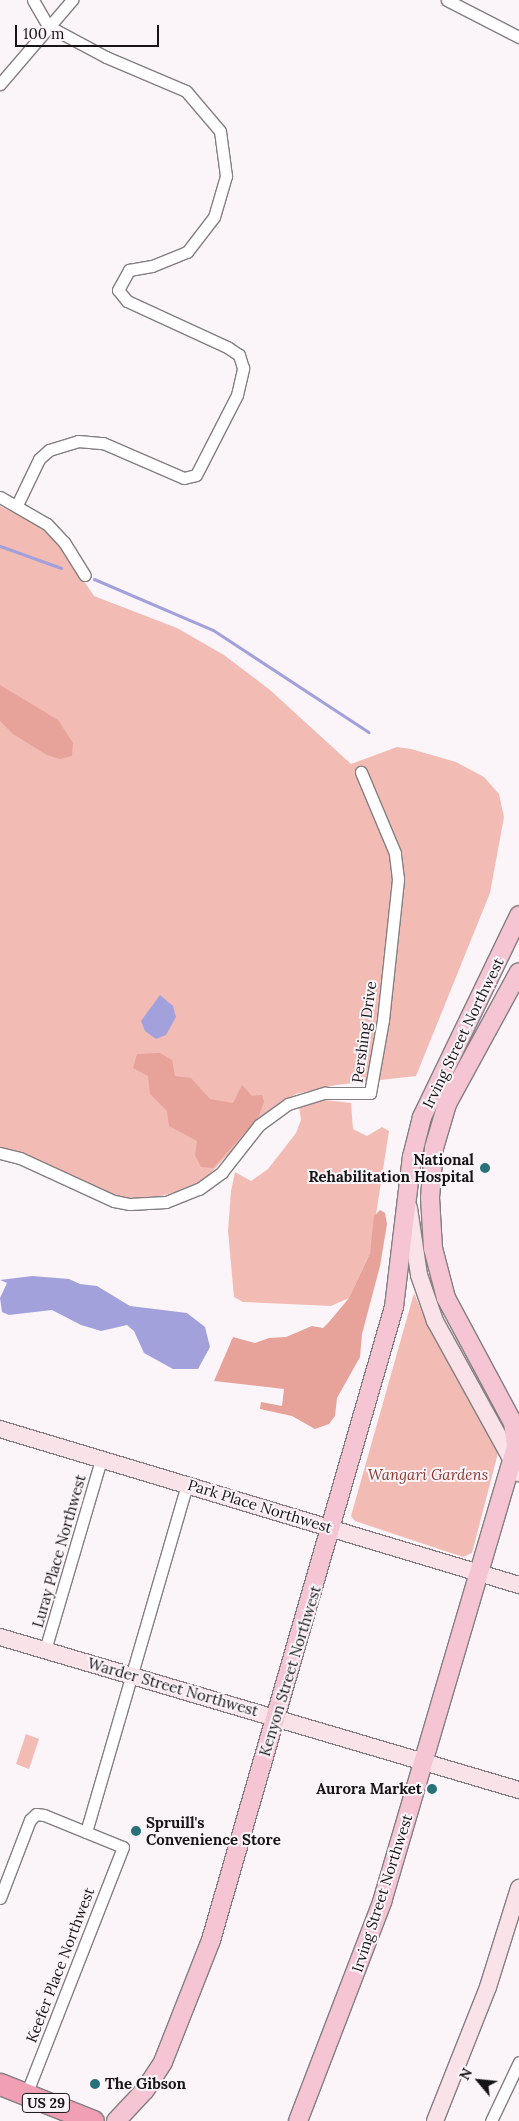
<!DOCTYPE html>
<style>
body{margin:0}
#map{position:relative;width:519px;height:2121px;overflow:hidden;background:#fbf5f9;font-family:Lora,serif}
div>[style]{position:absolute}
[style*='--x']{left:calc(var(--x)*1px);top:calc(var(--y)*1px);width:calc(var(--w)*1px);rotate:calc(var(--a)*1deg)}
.green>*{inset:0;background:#f2bcb5}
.forest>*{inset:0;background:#e7a299}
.water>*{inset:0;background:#a2a1dc}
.stream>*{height:3px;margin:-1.5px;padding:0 1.5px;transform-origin:1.5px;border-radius:1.5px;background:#a2a1dc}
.roads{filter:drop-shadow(1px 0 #837e82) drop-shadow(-1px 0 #837e82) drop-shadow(0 1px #837e82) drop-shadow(0 -1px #837e82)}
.street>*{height:11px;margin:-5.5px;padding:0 5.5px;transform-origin:5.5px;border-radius:5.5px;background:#fff}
.secondary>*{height:16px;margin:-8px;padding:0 8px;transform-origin:8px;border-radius:8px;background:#fae2e9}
.primary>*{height:18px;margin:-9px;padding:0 9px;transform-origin:9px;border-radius:9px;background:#f6c5d3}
.highway>*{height:21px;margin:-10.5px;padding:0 10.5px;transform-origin:10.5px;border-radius:10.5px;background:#f09fb5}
.dots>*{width:14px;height:14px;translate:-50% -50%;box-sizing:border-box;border:2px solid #fbf5f9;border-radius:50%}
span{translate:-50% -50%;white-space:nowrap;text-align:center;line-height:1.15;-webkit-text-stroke:4px #fbf5f9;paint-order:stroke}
.shield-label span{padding:1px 4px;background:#fbf5f9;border:1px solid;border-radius:4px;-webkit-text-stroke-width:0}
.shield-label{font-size:14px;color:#161416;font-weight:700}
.street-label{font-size:15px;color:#161416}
.poi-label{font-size:15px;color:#161416;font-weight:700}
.right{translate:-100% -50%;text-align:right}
.left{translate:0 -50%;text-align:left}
.park-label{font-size:15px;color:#89372f;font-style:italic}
.north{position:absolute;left:454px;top:2056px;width:50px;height:50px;-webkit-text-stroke:4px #fbf5f9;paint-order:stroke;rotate:298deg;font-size:14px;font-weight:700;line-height:20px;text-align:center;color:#161416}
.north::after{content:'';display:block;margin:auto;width:18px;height:22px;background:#161416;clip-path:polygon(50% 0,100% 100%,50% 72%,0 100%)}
.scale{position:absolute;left:15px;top:25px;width:144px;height:22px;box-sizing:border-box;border:2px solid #161416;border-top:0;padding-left:6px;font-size:15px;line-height:18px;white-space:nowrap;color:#161416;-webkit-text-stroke:4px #fbf5f9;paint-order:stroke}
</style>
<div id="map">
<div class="green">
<div style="clip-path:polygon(0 506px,40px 526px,58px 542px,94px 596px,177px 628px,224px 655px,270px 690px,351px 764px,397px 747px,411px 749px,456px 762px,484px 777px,499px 794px,504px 817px,490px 893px,416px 1076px,336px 1085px,296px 1094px,264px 1115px,210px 1174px,190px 1188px,161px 1196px,135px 1200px,114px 1195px,40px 1161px,0 1147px)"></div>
<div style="clip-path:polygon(325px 1100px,351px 1103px,353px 1129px,367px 1136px,382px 1127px,389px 1131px,370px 1253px,349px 1298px,331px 1306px,243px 1302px,234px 1297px,228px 1231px,231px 1191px,235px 1172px,251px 1181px,268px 1169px,296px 1133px,301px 1120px,299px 1106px)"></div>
<div style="clip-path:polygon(414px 1293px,429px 1328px,498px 1453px,472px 1553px,463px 1557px,355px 1521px,351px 1516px)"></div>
<div style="clip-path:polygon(26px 1734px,39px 1739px,29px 1769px,16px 1764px)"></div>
</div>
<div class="forest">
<div style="clip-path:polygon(0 685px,58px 720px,73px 743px,72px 756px,60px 759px,47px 755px,13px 734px,0 721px)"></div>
<div style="clip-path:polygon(160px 1053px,172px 1060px,175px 1076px,191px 1078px,210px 1099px,233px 1103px,242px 1085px,252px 1096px,262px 1095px,264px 1102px,258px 1118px,213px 1168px,201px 1167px,195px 1155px,197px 1141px,169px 1126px,167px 1111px,150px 1094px,148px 1076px,133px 1068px,137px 1054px)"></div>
<div style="clip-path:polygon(380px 1210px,385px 1213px,387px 1224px,380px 1266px,362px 1334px,360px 1357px,337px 1398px,335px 1416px,329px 1424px,315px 1429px,292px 1416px,260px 1409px,261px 1402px,282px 1406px,284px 1389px,214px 1381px,233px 1337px,255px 1343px,269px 1338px,286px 1337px,312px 1326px,323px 1328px,329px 1322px,349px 1298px,370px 1253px,374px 1216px)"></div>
</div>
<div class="water">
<div style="clip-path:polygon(160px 995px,173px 1006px,176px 1017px,166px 1035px,156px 1039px,145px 1031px,141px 1021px)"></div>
<div style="clip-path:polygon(32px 1276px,69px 1279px,80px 1284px,97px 1286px,130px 1306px,187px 1313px,205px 1327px,210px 1347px,198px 1369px,173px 1369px,144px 1353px,134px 1331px,127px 1325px,101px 1331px,81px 1325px,52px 1310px,9px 1315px,2px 1312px,0 1298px,7px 1283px,0 1280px)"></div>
</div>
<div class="stream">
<div style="--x:0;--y:546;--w:65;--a:19.8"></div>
<div style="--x:94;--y:579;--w:129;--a:23.2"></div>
<div style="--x:213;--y:630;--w:186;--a:33.3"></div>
</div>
<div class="roads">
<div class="street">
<div style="--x:447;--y:0;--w:81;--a:27.2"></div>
<div style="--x:0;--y:84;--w:111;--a:-49.4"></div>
<div style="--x:0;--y:497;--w:54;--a:29.9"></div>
<div style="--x:47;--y:524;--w:25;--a:47"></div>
<div style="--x:64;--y:542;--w:39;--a:58"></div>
<div style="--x:17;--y:505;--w:51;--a:-64.4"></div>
<div style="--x:39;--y:459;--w:13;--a:-42"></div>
<div style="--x:49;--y:450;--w:30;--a:-17"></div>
<div style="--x:78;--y:441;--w:25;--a:5"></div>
<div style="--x:103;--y:443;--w:88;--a:23.4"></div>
<div style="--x:184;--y:478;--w:12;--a:-14"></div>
<div style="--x:196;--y:475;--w:90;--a:-62.9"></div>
<div style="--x:237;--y:395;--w:28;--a:-77"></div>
<div style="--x:243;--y:368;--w:14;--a:-107"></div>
<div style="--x:239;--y:355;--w:14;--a:-146"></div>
<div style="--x:227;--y:347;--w:110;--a:-155.3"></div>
<div style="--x:127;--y:301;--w:14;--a:-129"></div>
<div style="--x:118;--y:290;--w:23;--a:-61"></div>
<div style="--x:129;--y:270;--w:23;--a:-10"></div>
<div style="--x:152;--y:266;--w:38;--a:-22"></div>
<div style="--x:187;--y:252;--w:44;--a:-52.4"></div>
<div style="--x:214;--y:217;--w:43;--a:-73.7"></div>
<div style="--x:226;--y:176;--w:45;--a:-97.6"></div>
<div style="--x:220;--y:131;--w:52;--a:-130.4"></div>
<div style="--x:186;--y:91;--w:87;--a:-157"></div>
<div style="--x:106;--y:57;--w:66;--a:-151.9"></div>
<div style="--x:48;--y:26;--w:30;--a:-120"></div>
<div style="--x:0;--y:1153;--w:21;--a:14"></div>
<div style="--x:20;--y:1158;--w:103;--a:24.6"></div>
<div style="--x:114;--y:1201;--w:16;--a:11"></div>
<div style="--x:130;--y:1204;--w:36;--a:-3"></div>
<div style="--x:166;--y:1202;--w:35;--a:-22"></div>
<div style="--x:199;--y:1189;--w:29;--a:-36"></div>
<div style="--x:222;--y:1172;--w:60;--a:-51.8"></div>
<div style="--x:259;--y:1125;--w:36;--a:-36"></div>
<div style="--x:288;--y:1104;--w:39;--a:-17"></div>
<div style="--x:325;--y:1093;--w:45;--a:0"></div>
<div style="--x:370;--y:1093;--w:74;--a:-79.9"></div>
<div style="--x:383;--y:1020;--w:142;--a:-83.9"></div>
<div style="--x:398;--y:879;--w:26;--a:-97"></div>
<div style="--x:395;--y:853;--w:88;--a:-112.8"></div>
<div style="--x:45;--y:1650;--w:198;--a:-73.6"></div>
<div style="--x:86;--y:1832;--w:362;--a:-73.8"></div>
<div style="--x:0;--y:1898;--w:84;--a:-69"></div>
<div style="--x:30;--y:1820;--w:8;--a:-45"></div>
<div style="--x:36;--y:1814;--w:8;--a:7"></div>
<div style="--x:44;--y:1815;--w:85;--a:22.1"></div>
<div style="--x:123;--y:1847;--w:266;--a:111.4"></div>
<div style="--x:491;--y:2121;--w:65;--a:-64.6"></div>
</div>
<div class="secondary">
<div style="--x:409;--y:1208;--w:68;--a:81.5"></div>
<div style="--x:419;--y:1275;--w:49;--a:70.8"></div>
<div style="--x:435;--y:1321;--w:174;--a:61.1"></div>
<div style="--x:0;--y:1429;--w:542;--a:16.73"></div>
<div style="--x:0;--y:1637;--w:541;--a:16.43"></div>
<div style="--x:435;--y:2121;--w:144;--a:-68.4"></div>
<div style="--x:488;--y:1987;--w:104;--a:-72.6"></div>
</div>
<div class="primary">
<div style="--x:116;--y:2121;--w:42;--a:-46.9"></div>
<div style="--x:145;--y:2090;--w:33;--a:-57"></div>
<div style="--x:163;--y:2062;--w:131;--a:-68.5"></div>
<div style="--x:211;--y:1940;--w:659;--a:-73.88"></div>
<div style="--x:394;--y:1307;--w:151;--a:-83.2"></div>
<div style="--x:412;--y:1157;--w:41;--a:-76"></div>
<div style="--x:422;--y:1117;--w:224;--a:-64.3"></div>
<div style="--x:298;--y:2121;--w:235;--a:-69"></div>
<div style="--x:382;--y:1902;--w:475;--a:-73.6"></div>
<div style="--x:516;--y:1446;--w:23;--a:-97"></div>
<div style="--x:513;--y:1423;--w:142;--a:-118.2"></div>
<div style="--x:446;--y:1298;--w:52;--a:-104.6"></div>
<div style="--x:433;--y:1248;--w:50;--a:-93.4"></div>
<div style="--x:430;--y:1198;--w:50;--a:-85.4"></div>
<div style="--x:434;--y:1148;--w:46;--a:-73.5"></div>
<div style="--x:447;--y:1104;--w:150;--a:-61.4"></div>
</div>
<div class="highway">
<div style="--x:0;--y:2084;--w:100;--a:21.7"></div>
</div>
</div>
<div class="dots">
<div style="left:485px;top:1168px;background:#28717b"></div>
<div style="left:432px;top:1789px;background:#28717b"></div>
<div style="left:136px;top:1831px;background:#28717b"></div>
<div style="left:95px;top:2084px;background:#28717b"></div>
</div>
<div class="shield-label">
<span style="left:46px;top:2103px">US 29</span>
</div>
<div class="street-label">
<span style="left:364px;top:1032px;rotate:-82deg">Pershing Drive</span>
<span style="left:463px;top:1033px;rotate:-64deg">Irving Street Northwest</span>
<span style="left:260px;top:1506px;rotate:17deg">Park Place Northwest</span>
<span style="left:59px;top:1551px;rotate:-74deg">Luray Place Northwest</span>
<span style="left:290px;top:1671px;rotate:-73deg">Kenyon Street Northwest</span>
<span style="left:173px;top:1687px;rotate:16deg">Warder Street Northwest</span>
<span style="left:382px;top:1893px;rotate:-72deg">Irving Street Northwest</span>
<span style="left:60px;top:1965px;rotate:-69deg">Keefer Place Northwest</span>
</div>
<div class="poi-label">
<span class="right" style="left:474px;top:1168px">National<br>Rehabilitation Hospital</span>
<span class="right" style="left:422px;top:1789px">Aurora Market</span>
<span class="left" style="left:146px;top:1831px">Spruill's<br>Convenience Store</span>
<span class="left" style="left:105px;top:2084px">The Gibson</span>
</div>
<div class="park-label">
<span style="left:428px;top:1475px">Wangari Gardens</span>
</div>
<div class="north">N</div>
<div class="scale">100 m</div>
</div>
